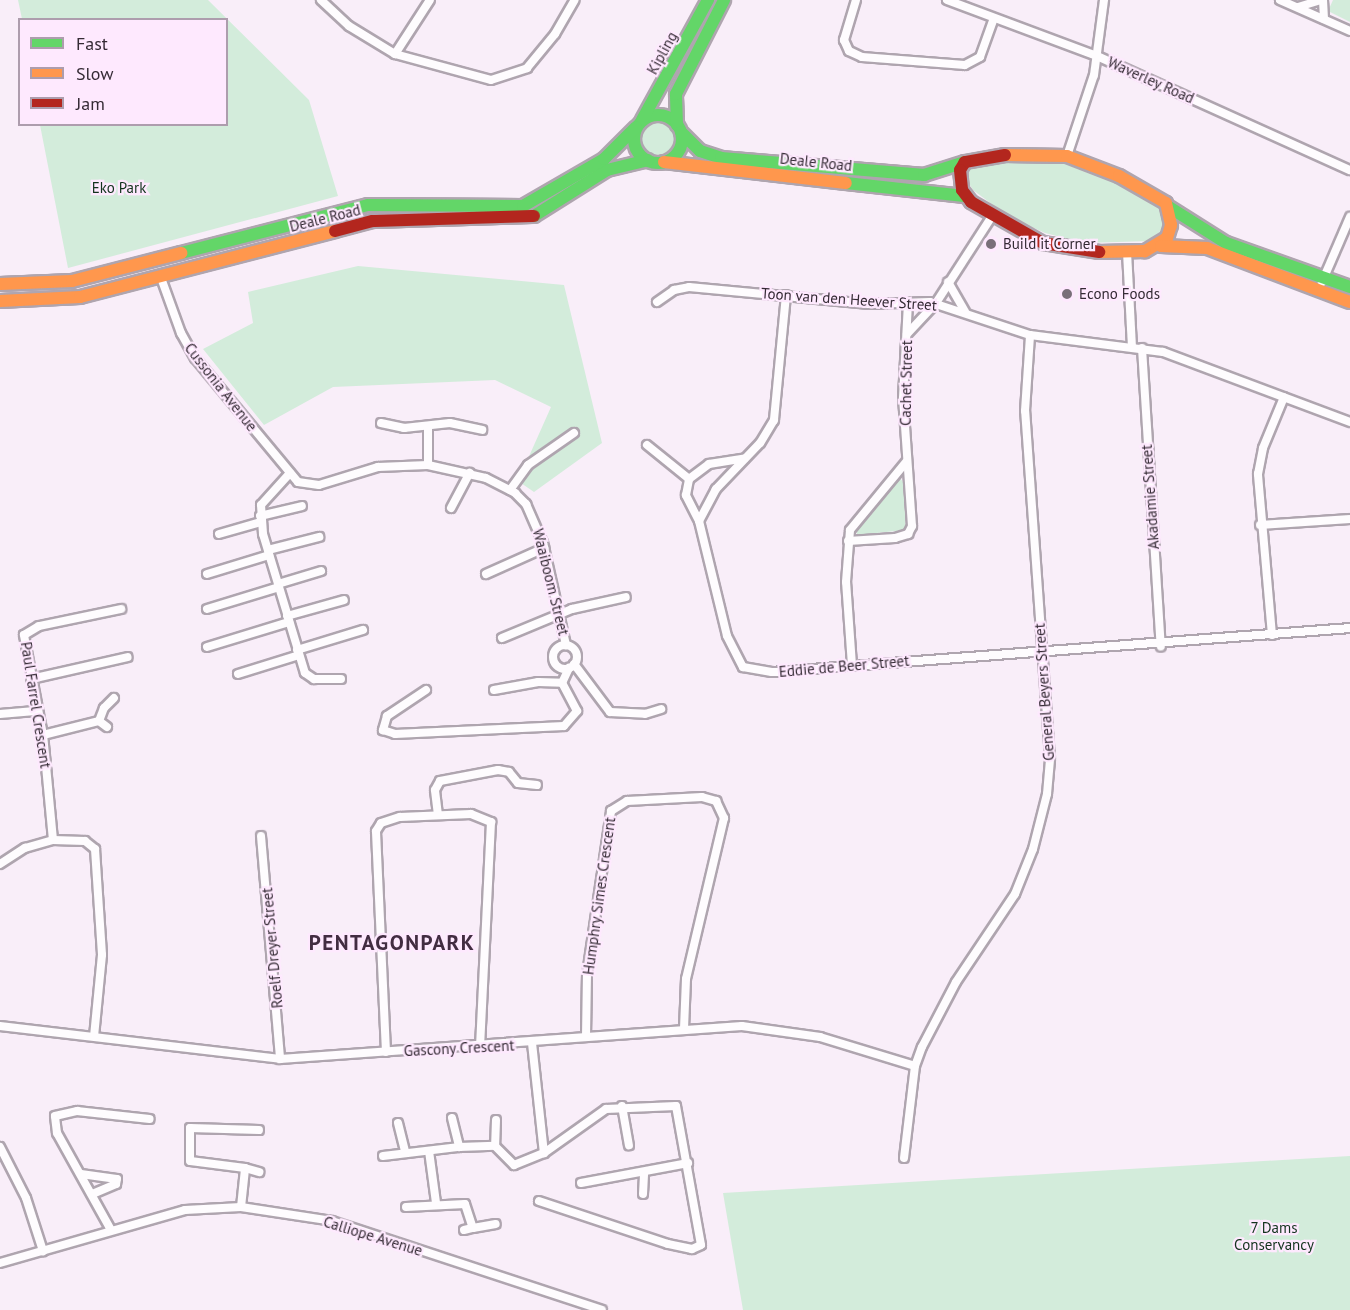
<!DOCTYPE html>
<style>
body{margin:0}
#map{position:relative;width:1350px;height:1310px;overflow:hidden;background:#f9eef9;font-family:"PT Sans",sans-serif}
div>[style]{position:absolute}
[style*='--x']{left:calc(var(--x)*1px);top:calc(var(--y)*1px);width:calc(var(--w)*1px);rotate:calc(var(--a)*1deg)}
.green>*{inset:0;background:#d3ecdb}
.round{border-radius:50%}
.roads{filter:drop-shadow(2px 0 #afa5af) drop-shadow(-2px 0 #afa5af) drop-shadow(0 2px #afa5af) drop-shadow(0 -2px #afa5af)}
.street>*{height:8px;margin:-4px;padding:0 4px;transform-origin:4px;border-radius:4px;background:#fefcfe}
.street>.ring{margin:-4px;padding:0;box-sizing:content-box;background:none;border:8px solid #fefcfe;border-radius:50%}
.fast>*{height:12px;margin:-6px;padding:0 6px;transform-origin:6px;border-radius:6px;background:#63d668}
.fast>.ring{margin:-6px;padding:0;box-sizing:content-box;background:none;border:12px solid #63d668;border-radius:50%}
.slow>*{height:12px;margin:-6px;padding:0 6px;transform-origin:6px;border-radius:6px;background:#ff974d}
.jam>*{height:12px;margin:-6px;padding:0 6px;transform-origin:6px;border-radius:6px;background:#b3261e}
.dots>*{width:16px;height:16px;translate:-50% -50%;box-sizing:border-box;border:3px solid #fee9fe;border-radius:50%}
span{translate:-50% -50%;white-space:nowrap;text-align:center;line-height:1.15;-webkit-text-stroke:4.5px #fee9fe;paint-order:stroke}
.street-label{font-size:15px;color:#342a34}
.park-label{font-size:15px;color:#12331d}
.poi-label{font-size:15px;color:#342a34}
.left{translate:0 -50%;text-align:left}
.district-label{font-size:21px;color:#422d41;font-weight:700;letter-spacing:1.5px}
.legend{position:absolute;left:18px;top:18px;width:210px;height:108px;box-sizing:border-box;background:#fee9fe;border:2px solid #ad9dad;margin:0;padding:8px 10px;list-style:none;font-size:18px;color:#342a34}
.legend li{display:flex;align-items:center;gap:12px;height:30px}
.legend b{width:30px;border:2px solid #ad9dad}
</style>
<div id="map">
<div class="green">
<div style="clip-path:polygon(18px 0,208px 0,309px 100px,338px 196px,68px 268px,40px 125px,226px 124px,226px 20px,22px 19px)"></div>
<div style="clip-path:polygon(1333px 0,1350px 0,1350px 22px,1328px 11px)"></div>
<div class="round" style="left:637px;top:120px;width:38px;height:38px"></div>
<div style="clip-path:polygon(981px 157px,1082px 162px,1165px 208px,1162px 235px,1151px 241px,1084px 243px,1045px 233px,1009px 217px,973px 190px,966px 179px,968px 165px)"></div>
<div style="clip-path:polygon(358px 266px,564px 285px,602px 443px,534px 492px,518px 481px,551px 407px,495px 380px,333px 387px,264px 425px,203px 349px,253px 323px,248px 292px)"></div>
<div style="clip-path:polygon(897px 474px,903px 482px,906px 530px,857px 535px,856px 526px)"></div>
<div style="clip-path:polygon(1350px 1156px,1350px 1310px,743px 1310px,723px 1193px)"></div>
</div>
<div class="roads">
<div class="street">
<div style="--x:321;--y:0;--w:38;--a:43"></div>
<div style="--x:349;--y:26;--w:54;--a:31.3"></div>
<div style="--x:395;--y:54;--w:99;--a:15.2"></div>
<div style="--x:491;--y:80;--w:38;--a:-18"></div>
<div style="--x:527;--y:68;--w:44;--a:-50.5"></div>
<div style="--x:555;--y:34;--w:39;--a:-60"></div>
<div style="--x:856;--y:0;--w:42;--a:106.7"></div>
<div style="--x:844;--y:40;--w:12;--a:66"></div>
<div style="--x:849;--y:51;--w:14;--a:25"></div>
<div style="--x:862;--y:57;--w:103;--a:4.4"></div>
<div style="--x:965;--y:65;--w:17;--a:-28"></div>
<div style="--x:980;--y:57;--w:41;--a:-70.3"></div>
<div style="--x:947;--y:0;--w:160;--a:20.5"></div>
<div style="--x:1097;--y:56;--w:277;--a:24.3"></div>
<div style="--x:1280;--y:0;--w:77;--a:23.9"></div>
<div style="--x:1323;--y:0;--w:19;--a:87"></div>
<div style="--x:1298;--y:7;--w:24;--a:-17"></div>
<div style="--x:395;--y:54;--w:64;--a:-57.1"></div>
<div style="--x:1067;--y:156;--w:85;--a:-71.6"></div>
<div style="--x:1094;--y:75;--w:76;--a:-82.4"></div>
<div style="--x:1127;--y:252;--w:95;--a:87"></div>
<div style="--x:160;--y:275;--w:62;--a:70.1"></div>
<div style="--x:181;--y:333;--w:29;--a:61"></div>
<div style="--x:195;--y:358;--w:161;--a:50.3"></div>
<div style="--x:298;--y:482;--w:21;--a:8"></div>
<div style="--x:319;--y:485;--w:62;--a:-17"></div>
<div style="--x:378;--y:467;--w:50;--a:-2.3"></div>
<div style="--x:428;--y:465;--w:59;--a:12.6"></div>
<div style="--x:486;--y:478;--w:33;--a:27"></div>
<div style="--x:515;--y:493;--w:16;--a:45"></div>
<div style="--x:526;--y:504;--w:43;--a:66.4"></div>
<div style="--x:543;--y:543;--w:105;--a:77.3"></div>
<div style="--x:948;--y:282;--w:34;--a:60"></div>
<div style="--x:1322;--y:282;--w:71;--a:-66.7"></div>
<div style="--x:786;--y:295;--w:126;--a:95.5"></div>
<div style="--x:774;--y:420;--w:27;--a:121"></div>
<div style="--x:760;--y:443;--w:64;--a:133.7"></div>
<div style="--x:716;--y:489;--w:36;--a:118"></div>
<div style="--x:699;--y:521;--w:118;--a:76.3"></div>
<div style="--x:727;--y:636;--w:35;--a:63"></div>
<div style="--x:743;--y:667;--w:29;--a:10"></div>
<div style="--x:772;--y:672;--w:580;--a:-4.35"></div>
<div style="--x:657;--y:302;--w:21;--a:-35"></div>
<div style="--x:674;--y:290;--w:15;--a:-11"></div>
<div style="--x:689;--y:287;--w:181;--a:5.4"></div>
<div style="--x:869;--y:304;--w:61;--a:-1.9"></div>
<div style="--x:930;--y:302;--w:105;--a:18.3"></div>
<div style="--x:1030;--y:335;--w:134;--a:7.3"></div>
<div style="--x:1163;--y:352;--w:200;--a:20.5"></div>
<div style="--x:907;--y:334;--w:42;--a:-46.9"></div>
<div style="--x:936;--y:303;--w:103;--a:-57.2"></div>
<div style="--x:1142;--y:348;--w:299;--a:86.4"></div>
<div style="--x:381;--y:423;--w:24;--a:12"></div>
<div style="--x:404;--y:428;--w:46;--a:-6.2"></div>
<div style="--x:450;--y:423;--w:33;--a:12"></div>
<div style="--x:428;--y:426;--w:39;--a:90"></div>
<div style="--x:647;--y:445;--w:54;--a:39"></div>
<div style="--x:290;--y:473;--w:43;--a:132.2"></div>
<div style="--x:261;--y:505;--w:29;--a:86"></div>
<div style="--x:263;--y:534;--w:145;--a:73.2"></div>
<div style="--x:305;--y:673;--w:11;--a:34"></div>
<div style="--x:314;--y:679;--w:27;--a:0"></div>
<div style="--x:510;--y:490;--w:31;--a:-54"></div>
<div style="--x:528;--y:465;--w:56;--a:-34.8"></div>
<div style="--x:451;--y:508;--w:40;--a:-62"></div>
<div style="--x:260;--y:516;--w:43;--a:-13.4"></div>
<div style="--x:699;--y:521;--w:29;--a:-117"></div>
<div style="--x:686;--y:495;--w:16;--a:-79"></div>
<div style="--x:689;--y:479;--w:25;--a:-37"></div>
<div style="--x:709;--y:464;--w:36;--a:-9"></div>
<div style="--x:1260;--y:525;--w:90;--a:-3.8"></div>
<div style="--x:219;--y:534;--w:44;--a:-15.9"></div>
<div style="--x:848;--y:541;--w:47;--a:-3.7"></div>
<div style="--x:895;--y:538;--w:14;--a:-17"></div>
<div style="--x:908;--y:534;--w:9;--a:-63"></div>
<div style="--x:912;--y:526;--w:128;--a:-94"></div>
<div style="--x:903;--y:398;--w:95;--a:-87"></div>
<div style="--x:268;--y:550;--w:53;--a:-14.3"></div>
<div style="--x:207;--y:574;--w:65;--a:-17"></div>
<div style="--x:486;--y:574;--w:64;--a:-24.1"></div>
<div style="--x:278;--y:584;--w:45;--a:-16.8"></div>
<div style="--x:207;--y:609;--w:75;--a:-17"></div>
<div style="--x:287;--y:616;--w:59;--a:-15.7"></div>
<div style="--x:1272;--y:635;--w:162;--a:-95"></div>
<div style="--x:1258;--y:474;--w:26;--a:-79"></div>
<div style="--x:1263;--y:448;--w:55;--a:-67.6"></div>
<div style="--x:502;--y:638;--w:76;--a:-22.5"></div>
<div style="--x:572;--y:609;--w:55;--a:-12.5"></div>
<div class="ring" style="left:553px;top:645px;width:16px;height:16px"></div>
<div style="--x:207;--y:647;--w:86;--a:-17"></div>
<div style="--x:297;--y:650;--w:69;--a:-16.9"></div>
<div style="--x:574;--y:664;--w:60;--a:53.1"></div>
<div style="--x:610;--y:712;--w:35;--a:3"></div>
<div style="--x:645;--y:714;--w:17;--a:-17"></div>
<div style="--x:852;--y:665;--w:83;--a:-94.1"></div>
<div style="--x:846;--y:582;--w:52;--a:-85.6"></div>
<div style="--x:850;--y:530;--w:88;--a:-50.5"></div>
<div style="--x:238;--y:674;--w:64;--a:-17.3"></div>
<div style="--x:31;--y:679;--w:99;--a:-12.8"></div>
<div style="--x:426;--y:690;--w:47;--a:146.3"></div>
<div style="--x:387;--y:716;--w:15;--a:106"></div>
<div style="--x:383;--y:730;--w:13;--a:18"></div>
<div style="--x:395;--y:734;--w:169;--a:-2.7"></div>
<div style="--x:564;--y:726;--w:20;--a:-49"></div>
<div style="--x:577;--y:711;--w:32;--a:-118"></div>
<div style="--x:494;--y:690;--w:45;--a:-10.3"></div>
<div style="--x:538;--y:682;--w:24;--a:2"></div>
<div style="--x:562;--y:683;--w:17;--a:-65"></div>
<div style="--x:0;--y:714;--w:38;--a:-5"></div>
<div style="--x:99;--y:721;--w:14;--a:-69"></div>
<div style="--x:104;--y:708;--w:14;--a:-45"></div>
<div style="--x:43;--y:735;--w:58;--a:-14"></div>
<div style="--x:99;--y:721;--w:10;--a:37"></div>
<div style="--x:438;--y:815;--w:25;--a:-97"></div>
<div style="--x:435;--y:790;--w:10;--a:-61"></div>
<div style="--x:440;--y:781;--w:59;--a:-10.7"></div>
<div style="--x:498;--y:770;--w:11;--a:10"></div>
<div style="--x:509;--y:772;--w:14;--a:51"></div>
<div style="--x:518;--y:783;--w:19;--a:6"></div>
<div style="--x:261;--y:836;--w:224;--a:85.1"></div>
<div style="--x:53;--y:840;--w:105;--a:-95.4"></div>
<div style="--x:43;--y:735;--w:102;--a:-100.8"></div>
<div style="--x:24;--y:635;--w:17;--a:-31"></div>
<div style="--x:39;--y:626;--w:84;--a:-11.7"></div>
<div style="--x:0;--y:864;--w:30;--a:-33"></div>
<div style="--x:25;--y:848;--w:29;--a:-16"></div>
<div style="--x:53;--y:840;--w:32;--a:2"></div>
<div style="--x:85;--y:841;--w:13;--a:39"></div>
<div style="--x:95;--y:849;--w:106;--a:86.2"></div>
<div style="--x:102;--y:955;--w:81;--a:95.6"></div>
<div style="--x:0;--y:1026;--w:282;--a:6.7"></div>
<div style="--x:280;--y:1059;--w:463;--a:-4.1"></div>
<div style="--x:742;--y:1026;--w:79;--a:8"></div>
<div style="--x:820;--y:1037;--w:99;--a:17"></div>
<div style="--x:586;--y:1037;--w:63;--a:-89.1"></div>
<div style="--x:587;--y:974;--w:165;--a:-81.6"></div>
<div style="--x:611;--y:811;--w:19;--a:-32"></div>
<div style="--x:627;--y:801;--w:75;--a:-3.1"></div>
<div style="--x:702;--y:797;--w:15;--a:16"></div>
<div style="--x:716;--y:801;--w:19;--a:65"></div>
<div style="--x:724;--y:818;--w:165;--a:103.3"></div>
<div style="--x:686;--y:979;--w:50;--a:92.3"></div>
<div style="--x:532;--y:1043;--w:111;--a:83.8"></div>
<div style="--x:386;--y:1052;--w:221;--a:-92.6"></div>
<div style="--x:376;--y:831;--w:9;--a:-58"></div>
<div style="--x:381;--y:823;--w:20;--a:-18"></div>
<div style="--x:400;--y:817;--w:71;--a:-2.4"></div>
<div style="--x:471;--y:814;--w:22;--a:22"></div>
<div style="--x:491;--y:822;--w:223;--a:92.8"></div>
<div style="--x:622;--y:1106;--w:40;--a:80"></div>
<div style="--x:452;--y:1118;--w:30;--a:76"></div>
<div style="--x:459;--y:1147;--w:36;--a:-2"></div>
<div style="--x:496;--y:1120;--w:26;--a:92"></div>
<div style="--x:495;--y:1146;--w:27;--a:45"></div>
<div style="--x:514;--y:1165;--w:32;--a:-22"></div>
<div style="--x:544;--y:1153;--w:76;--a:-35.4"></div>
<div style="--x:606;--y:1109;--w:70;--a:-2.5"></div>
<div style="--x:676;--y:1106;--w:141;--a:79.8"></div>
<div style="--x:701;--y:1245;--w:10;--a:156"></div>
<div style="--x:692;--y:1249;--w:25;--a:-168"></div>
<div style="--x:668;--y:1244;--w:136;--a:-161.6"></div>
<div style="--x:398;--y:1123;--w:30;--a:76"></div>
<div style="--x:0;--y:1147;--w:57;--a:63"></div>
<div style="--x:26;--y:1198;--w:56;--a:72.2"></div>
<div style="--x:429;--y:1151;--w:52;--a:82.3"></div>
<div style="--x:383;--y:1156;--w:77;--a:-6.8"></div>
<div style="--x:904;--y:1158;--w:93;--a:-83.2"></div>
<div style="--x:915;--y:1066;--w:20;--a:-70"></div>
<div style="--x:922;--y:1047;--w:73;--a:-62.4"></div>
<div style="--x:956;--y:982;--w:106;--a:-56.2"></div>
<div style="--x:1015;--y:894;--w:48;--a:-68.2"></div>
<div style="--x:1033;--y:849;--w:57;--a:-75.7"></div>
<div style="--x:1047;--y:794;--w:36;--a:-85"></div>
<div style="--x:1050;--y:758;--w:348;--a:-94.1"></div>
<div style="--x:1025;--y:411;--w:76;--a:-86.2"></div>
<div style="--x:245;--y:1168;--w:55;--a:-172.7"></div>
<div style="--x:190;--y:1161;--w:33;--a:-90"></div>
<div style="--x:190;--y:1128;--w:69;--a:1.7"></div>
<div style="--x:81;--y:1174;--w:36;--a:8"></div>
<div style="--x:117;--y:1179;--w:5;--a:101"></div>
<div style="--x:116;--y:1184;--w:25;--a:157"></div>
<div style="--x:581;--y:1183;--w:109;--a:-10.6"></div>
<div style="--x:643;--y:1194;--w:21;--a:-87"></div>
<div style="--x:241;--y:1207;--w:39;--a:-84"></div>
<div style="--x:245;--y:1168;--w:15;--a:16"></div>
<div style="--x:406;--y:1207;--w:59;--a:-2.9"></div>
<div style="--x:465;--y:1204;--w:25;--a:72"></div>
<div style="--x:473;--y:1228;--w:23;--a:-10"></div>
<div style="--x:111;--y:1230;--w:111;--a:-119.1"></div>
<div style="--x:57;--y:1133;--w:17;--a:-97"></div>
<div style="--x:55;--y:1116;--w:23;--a:-13"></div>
<div style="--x:77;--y:1111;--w:73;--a:6.3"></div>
<div style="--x:464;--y:1230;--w:9;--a:-13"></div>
<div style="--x:0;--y:1263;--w:192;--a:-16"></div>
<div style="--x:185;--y:1210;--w:56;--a:-3.1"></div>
<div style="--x:241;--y:1207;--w:92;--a:8.7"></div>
<div style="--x:332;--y:1221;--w:284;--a:18.2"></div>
</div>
<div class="fast">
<div class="ring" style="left:634px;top:115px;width:36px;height:36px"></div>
<div style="--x:642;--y:120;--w:137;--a:-61.2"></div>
<div style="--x:677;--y:125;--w:31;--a:-92"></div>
<div style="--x:676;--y:94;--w:106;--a:-62.9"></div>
<div style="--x:681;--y:132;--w:27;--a:45"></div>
<div style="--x:700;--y:151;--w:22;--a:18"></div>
<div style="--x:721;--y:158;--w:204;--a:4.8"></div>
<div style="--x:924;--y:175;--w:43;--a:-17.6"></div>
<div style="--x:846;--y:183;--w:119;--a:6.3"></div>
<div style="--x:1169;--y:207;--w:67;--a:32.3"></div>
<div style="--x:1226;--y:243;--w:132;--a:19.5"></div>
<div style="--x:534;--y:216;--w:86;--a:-32.2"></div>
<div style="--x:607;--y:170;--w:42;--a:-13.7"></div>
<div style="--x:181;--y:253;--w:193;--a:-14.4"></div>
<div style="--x:368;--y:205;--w:155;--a:0.4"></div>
<div style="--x:523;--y:206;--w:94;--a:-30.1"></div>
<div style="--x:604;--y:159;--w:45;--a:-45"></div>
</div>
<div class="slow">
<div style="--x:1005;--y:155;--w:62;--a:0.9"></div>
<div style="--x:1067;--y:156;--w:56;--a:21"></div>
<div style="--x:1119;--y:176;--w:54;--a:29.9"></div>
<div style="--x:1166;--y:203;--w:23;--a:77"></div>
<div style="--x:1171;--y:225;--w:14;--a:107"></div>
<div style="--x:1167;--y:238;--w:26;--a:149"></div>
<div style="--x:1145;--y:251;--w:46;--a:178.8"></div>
<div style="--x:664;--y:162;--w:183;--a:6.6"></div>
<div style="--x:1161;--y:246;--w:46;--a:2.5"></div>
<div style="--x:1207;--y:248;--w:153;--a:20.7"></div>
<div style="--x:0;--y:284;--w:72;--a:-2.4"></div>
<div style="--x:72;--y:281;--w:113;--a:-14.4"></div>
<div style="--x:0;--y:301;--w:80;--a:-2.9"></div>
<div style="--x:80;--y:297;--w:263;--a:-14.5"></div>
</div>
<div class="jam">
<div style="--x:1005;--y:155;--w:41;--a:170.1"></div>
<div style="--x:965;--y:162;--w:9;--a:122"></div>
<div style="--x:960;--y:170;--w:20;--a:84"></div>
<div style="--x:962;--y:190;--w:15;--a:53"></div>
<div style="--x:971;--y:202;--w:83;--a:29.7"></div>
<div style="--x:1043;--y:243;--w:57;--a:9.1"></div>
<div style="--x:335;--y:231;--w:39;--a:-15"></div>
<div style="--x:373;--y:221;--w:161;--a:-1.8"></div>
</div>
</div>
<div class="dots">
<div style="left:991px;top:244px;background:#796f79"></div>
<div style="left:1067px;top:294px;background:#796f79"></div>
</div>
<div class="street-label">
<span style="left:662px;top:53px;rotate:-61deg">Kipling</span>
<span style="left:1151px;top:80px;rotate:24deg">Waverley Road</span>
<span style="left:816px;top:162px;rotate:6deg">Deale Road</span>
<span style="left:325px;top:218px;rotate:-14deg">Deale Road</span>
<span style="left:849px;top:299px;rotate:4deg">Toon van den Heever Street</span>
<span style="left:906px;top:383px;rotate:-89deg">Cachet Street</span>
<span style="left:221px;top:387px;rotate:52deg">Cussonia Avenue</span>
<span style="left:1150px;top:497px;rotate:-94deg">Akadamie Street</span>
<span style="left:551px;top:582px;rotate:76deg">Waaiboom Street</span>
<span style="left:844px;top:666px;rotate:-5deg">Eddie de Beer Street</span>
<span style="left:1044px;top:692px;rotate:-94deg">General Beyers Street</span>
<span style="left:36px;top:705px;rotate:81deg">Paul Farrel Crescent</span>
<span style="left:599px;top:896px;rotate:-82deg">Humphry Simes Crescent</span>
<span style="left:272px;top:948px;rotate:-95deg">Roelf Dreyer Street</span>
<span style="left:459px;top:1048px;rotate:-3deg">Gascony Crescent</span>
<span style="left:373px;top:1236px;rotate:17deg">Calliope Avenue</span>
</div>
<div class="park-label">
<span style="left:119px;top:188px">Eko Park</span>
<span style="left:1274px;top:1236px">7 Dams<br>Conservancy</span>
</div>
<div class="poi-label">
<span class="left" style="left:1003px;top:244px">Build it Corner</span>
<span class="left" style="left:1079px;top:294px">Econo Foods</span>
</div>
<div class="district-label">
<span style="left:392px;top:943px">PENTAGONPARK</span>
</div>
<ul class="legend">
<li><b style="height:8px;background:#63d668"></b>Fast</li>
<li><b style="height:8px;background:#ff974d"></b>Slow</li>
<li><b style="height:8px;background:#b3261e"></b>Jam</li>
</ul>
</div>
